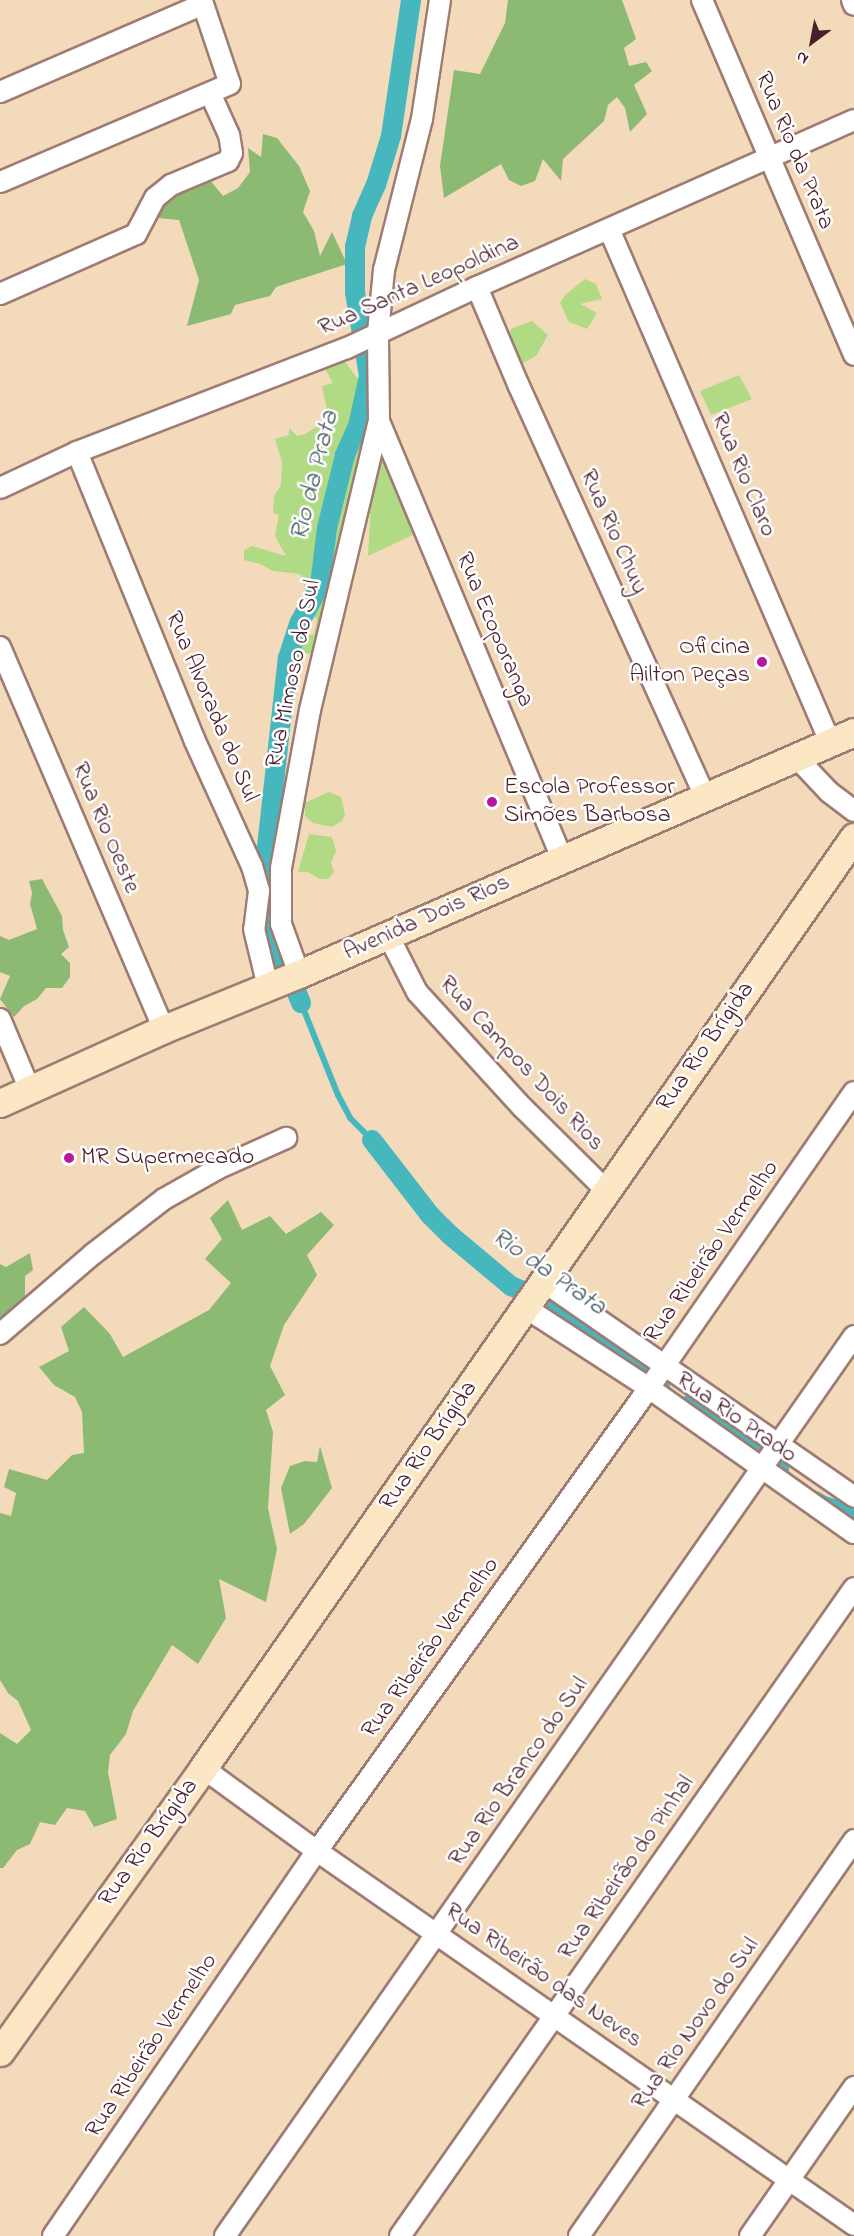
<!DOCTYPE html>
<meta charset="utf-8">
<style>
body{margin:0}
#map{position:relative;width:854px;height:2236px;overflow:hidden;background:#f3dabb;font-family:"Indie Flower",sans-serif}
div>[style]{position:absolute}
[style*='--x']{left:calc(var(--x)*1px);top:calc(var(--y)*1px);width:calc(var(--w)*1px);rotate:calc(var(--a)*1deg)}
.green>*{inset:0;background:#b1da84}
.forest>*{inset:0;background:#8cba72}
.stream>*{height:6px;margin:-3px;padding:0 3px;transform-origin:3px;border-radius:3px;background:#47b7be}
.canal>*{height:20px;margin:-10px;padding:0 10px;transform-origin:10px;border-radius:10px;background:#47b7be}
.roads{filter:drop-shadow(2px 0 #9e7c73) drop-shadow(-2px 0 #9e7c73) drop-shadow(0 2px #9e7c73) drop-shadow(0 -2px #9e7c73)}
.street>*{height:20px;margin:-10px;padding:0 10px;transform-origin:10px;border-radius:10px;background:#fff}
.secondary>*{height:27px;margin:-13.5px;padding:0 13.5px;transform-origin:13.5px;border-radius:13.5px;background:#fbe7c3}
.dots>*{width:16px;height:16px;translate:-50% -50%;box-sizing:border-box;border:3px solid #fff;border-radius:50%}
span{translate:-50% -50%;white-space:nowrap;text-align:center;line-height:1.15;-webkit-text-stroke:5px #fff;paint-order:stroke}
.street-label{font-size:24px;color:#4a1f2b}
.poi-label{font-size:24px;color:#4a1f2b}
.right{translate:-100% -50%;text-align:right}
.left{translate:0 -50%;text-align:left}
.water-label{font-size:26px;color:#495c66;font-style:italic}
.north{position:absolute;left:782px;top:12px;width:60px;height:60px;-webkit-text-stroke:4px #fff;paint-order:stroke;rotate:212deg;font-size:16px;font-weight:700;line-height:24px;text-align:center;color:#4a1f2b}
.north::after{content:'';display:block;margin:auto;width:21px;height:27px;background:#4a1f2b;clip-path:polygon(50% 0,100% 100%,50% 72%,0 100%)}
</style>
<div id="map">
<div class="green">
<div style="clip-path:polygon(585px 279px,596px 284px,602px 299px,580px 304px,597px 313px,587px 329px,569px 322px,560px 303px,565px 295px)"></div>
<div style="clip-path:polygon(532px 321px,548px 335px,536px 356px,520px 365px,506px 356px,511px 329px)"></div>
<div style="clip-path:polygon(341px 356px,357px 378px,373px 391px,373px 410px,337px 579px,328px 583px,326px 590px,333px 592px,316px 655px,296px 651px,301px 634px,314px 635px,317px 618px,299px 613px,307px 593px,300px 574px,273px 571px,260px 564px,244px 560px,244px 550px,252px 546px,286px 556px,275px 536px,279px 515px,273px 513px,274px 496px,281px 485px,282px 462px,275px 439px,289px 435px,289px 428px,297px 436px,305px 434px,329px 419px,322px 386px,333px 383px,325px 369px)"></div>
<div style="clip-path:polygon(739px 375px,752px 399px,711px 415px,700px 391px)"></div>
<div style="clip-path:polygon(378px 459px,384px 461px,417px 533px,368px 556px,373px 464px)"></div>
<div style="clip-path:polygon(329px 792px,341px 797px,345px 814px,342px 821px,332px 827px,313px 823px,305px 816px,305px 803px)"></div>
<div style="clip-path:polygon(309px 834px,332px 837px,336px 851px,331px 863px,334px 872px,328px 879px,320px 879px,308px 872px,298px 872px)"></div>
</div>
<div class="forest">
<div style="clip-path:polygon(508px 0,622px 0,636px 39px,624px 48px,629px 66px,646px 62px,652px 71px,634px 85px,647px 114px,630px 132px,625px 108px,617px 97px,608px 105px,604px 121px,563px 159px,561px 181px,543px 159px,535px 181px,521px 186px,509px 180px,501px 164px,444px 198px,440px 166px,454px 70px,480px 74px,505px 23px)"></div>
<div style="clip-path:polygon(263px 134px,277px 138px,299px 166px,310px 191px,303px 212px,314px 231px,320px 256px,332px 232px,347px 264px,276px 287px,270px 296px,235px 305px,231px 314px,187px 326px,199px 280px,179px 220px,158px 218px,165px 192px,209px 179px,223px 196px,238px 188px,250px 172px,248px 148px,261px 157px)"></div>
<div style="clip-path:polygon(42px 879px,62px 916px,63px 930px,69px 947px,61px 954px,70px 963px,70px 977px,62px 988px,46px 988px,37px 999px,24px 1006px,14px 1017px,0 999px,10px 976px,0 972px,0 936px,9px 940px,37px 929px,30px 904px,32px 893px,29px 881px)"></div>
<div style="clip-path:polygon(228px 1200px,242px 1230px,270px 1216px,286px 1234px,321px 1212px,334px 1225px,307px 1255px,317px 1275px,284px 1325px,270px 1366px,285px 1395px,266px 1410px,273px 1432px,268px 1508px,277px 1549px,266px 1602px,219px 1579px,226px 1618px,198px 1664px,172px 1645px,133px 1711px,126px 1734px,110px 1755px,108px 1772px,117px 1819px,94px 1827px,85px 1811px,67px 1808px,55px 1825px,40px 1822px,30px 1844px,17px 1850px,3px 1868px,0 1868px,0 1733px,17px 1744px,31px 1730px,18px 1701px,8px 1693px,0 1680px,0 1513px,11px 1516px,16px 1493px,4px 1487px,9px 1469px,47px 1480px,72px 1455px,84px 1453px,82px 1412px,75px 1397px,54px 1385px,39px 1367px,69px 1351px,61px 1327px,84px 1307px,110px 1334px,123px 1357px,209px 1310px,231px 1283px,205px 1259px,222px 1239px,210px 1218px)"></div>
<div style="clip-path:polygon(30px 1253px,33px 1270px,25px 1276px,25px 1297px,0 1327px,0 1264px,6px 1267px)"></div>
<div style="clip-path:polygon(320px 1446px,332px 1488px,304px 1524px,290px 1534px,281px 1488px,290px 1466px,305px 1461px,317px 1462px)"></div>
</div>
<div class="stream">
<div style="--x:301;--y:1003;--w:99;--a:68.1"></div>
<div style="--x:338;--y:1095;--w:26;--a:62"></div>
<div style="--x:350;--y:1118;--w:31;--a:45"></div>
</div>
<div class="canal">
<div style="--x:283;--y:962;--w:57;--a:-113.9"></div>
<div style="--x:260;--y:910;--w:254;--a:-83.7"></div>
<div style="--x:288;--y:658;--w:38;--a:-72"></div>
<div style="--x:300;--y:622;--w:42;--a:-61.6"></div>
<div style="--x:320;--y:585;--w:57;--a:-83"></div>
<div style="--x:327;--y:528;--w:75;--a:-76.1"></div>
<div style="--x:345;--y:455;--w:32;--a:-66"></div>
<div style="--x:358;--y:426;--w:51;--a:-77.6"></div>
<div style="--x:369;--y:376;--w:85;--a:-99.5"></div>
<div style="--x:355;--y:292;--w:45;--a:-90"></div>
<div style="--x:355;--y:247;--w:32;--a:-77"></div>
<div style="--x:362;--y:216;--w:34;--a:-66"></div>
<div style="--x:376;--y:185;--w:51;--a:-73"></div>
<div style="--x:391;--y:136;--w:137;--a:-81.6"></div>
<div style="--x:297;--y:993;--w:11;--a:68"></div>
<div style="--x:372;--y:1140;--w:95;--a:52.3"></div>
<div style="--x:430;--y:1215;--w:28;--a:45"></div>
<div style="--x:450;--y:1235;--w:80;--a:39.9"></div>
<div style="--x:511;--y:1286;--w:42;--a:22.3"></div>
<div style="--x:550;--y:1302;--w:70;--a:38.7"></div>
<div style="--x:605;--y:1346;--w:67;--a:34.6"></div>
<div style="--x:689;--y:1405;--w:111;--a:35.8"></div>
<div style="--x:815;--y:1501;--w:7;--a:34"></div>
<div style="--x:821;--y:1505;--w:35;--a:18"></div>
</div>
<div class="roads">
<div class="street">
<div style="--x:702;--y:0;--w:386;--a:66.8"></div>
<div style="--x:852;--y:0;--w:5;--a:68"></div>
<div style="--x:0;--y:92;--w:221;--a:-23.4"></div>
<div style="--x:203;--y:4;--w:84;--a:71.4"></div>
<div style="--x:230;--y:84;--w:250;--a:156.9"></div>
<div style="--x:609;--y:229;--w:559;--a:66.69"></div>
<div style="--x:477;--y:287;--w:105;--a:67.1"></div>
<div style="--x:518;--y:384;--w:453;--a:65.6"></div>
<div style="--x:0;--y:294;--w:149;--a:-23.8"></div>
<div style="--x:136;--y:234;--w:41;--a:-62.2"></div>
<div style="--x:155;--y:198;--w:21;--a:-39"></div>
<div style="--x:171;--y:185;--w:62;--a:-22.8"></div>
<div style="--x:228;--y:161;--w:9;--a:-63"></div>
<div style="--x:232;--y:153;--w:18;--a:-99"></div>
<div style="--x:229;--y:135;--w:46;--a:-114.3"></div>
<div style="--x:379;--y:421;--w:475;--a:67.3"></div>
<div style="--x:77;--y:452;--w:310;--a:67.8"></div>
<div style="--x:194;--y:739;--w:140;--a:65.5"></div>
<div style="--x:252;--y:866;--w:26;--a:74"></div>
<div style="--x:259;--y:891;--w:38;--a:97"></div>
<div style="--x:254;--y:929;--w:60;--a:76.4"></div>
<div style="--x:0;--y:488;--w:85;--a:-25.1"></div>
<div style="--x:77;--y:452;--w:289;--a:-21.1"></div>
<div style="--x:347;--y:348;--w:144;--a:-25.1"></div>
<div style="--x:477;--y:287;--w:412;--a:-23.9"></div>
<div style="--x:0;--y:647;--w:416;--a:66.8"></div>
<div style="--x:796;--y:757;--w:48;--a:46.7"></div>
<div style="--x:829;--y:792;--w:31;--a:37"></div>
<div style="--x:388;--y:935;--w:64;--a:63"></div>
<div style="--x:417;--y:992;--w:157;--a:47.6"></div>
<div style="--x:523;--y:1108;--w:118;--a:44.7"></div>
<div style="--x:299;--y:974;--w:53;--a:-109.8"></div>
<div style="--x:281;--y:924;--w:56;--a:-90"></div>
<div style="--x:281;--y:868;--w:161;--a:-79.6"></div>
<div style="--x:310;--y:710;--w:297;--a:-76.6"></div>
<div style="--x:379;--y:421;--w:88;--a:-90.7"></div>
<div style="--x:378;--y:333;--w:63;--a:-84.6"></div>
<div style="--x:384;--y:270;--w:156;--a:-75.9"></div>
<div style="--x:422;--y:119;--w:120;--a:-81.4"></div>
<div style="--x:0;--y:1019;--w:77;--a:67.1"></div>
<div style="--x:544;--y:1282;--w:377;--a:34.7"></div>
<div style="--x:526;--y:1308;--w:147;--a:33"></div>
<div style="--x:649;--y:1388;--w:251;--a:35.3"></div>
<div style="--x:0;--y:1334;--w:123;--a:-40.7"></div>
<div style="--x:93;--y:1254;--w:90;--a:-37.8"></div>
<div style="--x:164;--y:1199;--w:61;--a:-29.5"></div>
<div style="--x:217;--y:1169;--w:76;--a:-24.2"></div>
<div style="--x:203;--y:1768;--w:141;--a:36.1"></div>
<div style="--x:317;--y:1851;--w:654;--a:34.86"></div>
<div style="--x:53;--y:2236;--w:467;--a:-55.6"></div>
<div style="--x:317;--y:1851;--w:570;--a:-54.36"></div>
<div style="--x:649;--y:1388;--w:360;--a:-55.3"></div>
<div style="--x:225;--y:2236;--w:1098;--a:-55.05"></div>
<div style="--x:400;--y:2236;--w:791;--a:-54.98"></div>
<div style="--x:579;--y:2236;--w:482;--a:-55.2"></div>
<div style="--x:750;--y:2236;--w:182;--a:-55.1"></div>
</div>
<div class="secondary">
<div style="--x:0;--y:1103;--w:180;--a:-24.3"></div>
<div style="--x:164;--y:1029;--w:146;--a:-22.2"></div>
<div style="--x:299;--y:974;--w:605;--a:-23.56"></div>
<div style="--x:0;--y:2052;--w:349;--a:-54.4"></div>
<div style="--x:203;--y:1768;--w:1136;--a:-55.04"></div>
</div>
</div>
<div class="dots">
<div style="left:762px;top:662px;background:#b5179e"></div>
<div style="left:492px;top:802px;background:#b5179e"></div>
<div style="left:69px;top:1158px;background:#b5179e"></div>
</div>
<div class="street-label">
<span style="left:794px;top:151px;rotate:67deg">Rua Rio da Prata</span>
<span style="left:419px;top:286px;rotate:-24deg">Rua Santa Leopoldina</span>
<span style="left:743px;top:475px;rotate:67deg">Rua Rio Claro</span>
<span style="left:613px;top:532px;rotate:66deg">Rua Rio Chuy</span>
<span style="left:494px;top:630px;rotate:67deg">Rua Ecoporanga</span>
<span style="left:294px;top:674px;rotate:-78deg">Rua Mimoso do Sul</span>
<span style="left:211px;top:707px;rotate:67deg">Rua Alvorada do Sul</span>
<span style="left:105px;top:828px;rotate:67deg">Rua Rio Oeste</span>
<span style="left:427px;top:918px;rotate:-24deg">Avenida Dois Rios</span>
<span style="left:706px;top:1047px;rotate:-55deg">Rua Rio Brígida</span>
<span style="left:521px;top:1064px;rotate:47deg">Rua Campos Dois Rios</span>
<span style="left:712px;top:1252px;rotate:-55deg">Rua Ribeirão Vermelho</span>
<span style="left:736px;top:1418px;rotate:35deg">Rua Rio Prado</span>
<span style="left:429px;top:1446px;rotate:-55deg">Rua Rio Brígida</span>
<span style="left:431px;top:1648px;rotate:-54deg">Rua Ribeirão Vermelho</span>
<span style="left:519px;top:1772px;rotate:-55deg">Rua Rio Branco do Sul</span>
<span style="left:149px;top:1843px;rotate:-54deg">Rua Rio Brígida</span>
<span style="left:627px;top:1868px;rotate:-55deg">Rua Ribeirão do Pinhal</span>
<span style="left:543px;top:1976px;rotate:35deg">Rua Ribeirão das Neves</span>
<span style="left:696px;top:2024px;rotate:-55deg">Rua Rio Novo do Sul</span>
<span style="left:152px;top:2046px;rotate:-56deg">Rua Ribeirão Vermelho</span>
</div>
<div class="poi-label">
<span class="right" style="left:750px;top:662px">Oficina<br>Ailton Peças</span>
<span class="left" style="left:504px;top:802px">Escola Professor<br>Simões Barbosa</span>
<span class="left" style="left:81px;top:1158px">MR Supermecado</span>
</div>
<div class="water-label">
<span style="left:316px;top:476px;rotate:-76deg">Rio da Prata</span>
<span style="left:548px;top:1273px;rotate:35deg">Rio da Prata</span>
</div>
<div class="north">N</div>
</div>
